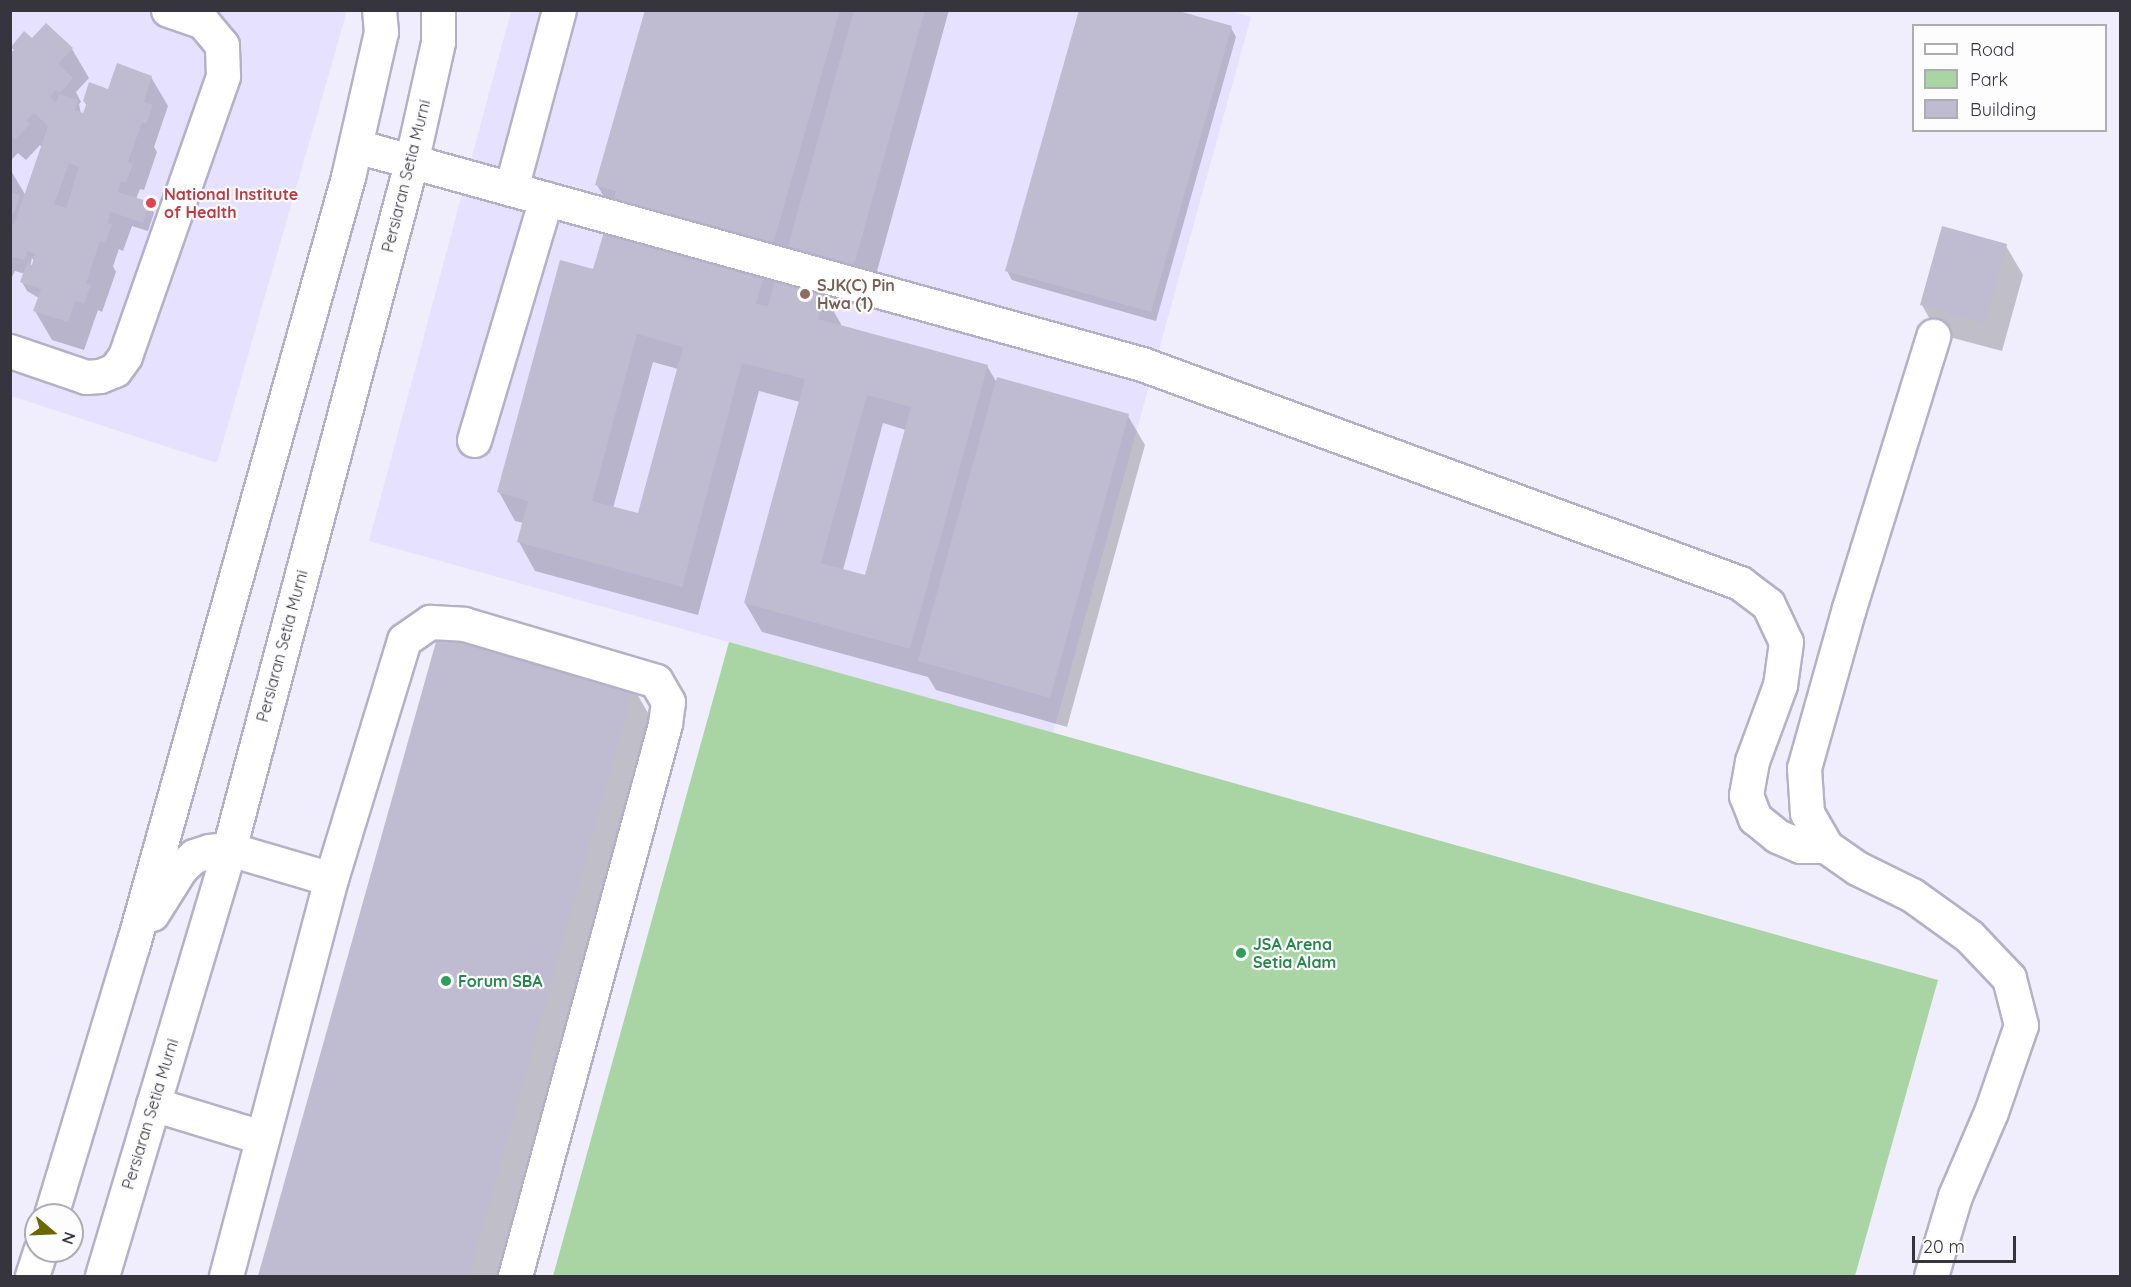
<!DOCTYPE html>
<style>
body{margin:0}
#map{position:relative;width:2131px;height:1287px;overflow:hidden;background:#f0eefc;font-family:Quicksand,sans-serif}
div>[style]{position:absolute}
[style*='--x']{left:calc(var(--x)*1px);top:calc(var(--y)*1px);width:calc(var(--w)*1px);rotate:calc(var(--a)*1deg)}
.built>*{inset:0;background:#e6e1ff}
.green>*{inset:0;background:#a9d5a4}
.shadow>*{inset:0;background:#0003}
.building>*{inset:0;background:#bfbbd1}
.roads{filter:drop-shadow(2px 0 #b4b1c7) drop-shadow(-2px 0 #b4b1c7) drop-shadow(0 2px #b4b1c7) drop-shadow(0 -2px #b4b1c7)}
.minor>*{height:33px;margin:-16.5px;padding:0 16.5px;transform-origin:16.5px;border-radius:16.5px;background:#fff}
.dots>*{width:16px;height:16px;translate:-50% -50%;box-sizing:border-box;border:3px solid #fdfdfd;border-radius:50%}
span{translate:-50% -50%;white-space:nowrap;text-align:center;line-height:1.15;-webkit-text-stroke:4.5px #fdfdfd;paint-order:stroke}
.street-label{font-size:16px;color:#36353e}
.health-label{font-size:16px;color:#be3a42;font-weight:700}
.left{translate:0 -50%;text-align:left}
.education-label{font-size:16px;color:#785e54;font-weight:700}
.leisure-label{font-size:16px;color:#27864d;font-weight:700}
.frame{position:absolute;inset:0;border:12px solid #36353e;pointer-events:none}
.legend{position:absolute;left:1912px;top:24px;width:195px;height:108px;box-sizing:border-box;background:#fdfdfd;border:2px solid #adadb1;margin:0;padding:8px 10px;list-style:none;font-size:18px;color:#36353e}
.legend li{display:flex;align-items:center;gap:12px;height:30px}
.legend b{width:30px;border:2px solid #adadb1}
.north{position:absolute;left:24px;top:1203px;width:60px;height:60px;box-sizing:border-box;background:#fdfdfd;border:2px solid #adadb1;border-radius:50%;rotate:109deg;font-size:16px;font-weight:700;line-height:24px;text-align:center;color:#36353e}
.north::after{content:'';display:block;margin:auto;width:21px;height:27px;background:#6b6801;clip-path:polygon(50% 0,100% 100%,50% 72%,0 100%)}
.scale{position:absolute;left:1912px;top:1236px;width:104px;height:27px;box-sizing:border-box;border:3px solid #36353e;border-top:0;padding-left:8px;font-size:18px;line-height:21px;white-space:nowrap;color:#36353e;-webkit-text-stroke:4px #fdfdfd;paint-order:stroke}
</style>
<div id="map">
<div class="built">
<div style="clip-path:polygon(1228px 10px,1251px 17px,1053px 733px,369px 541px,511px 11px)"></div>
<div style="clip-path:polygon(11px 11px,347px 11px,217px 463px,11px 396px)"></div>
</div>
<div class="green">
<div style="clip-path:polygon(729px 642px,1938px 980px,1855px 1276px,553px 1276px)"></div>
</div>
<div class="shadow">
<div style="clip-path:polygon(evenodd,646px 10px,949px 10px,871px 293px,795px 254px,786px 284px,824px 295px,841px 324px,840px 327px,987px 366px,997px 383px,1128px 416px,1145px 445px,1067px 727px,936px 690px,928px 677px,762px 632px,745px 603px,800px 402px,759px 391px,698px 615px,535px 571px,519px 542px,524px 523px,515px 521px,499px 492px,594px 271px,612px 211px,597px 185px,646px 10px,653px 362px,678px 369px,639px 515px,613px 508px,653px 362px,646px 10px,883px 423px,906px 430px,866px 577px,843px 570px,883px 423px)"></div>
<div style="clip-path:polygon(evenodd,46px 25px,72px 49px,89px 78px,76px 92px,81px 102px,79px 104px,81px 114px,85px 114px,87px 106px,84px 101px,151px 77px,168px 106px,154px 147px,157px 152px,144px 190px,140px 189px,136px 199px,149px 204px,154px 213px,148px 231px,132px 226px,123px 251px,119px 249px,113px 266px,116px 272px,102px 312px,98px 310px,84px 350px,52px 340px,35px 311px,39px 298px,27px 291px,22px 282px,25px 274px,15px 271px,10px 281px,10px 169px,26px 196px,42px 148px,40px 145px,26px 160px,18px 153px,10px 161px,10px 55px,32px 40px,46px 25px,32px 258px,34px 261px,33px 267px,30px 266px,32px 258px)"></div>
<div style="clip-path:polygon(1231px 28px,1236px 37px,1156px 321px,1012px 280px,1007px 271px)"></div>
<div style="clip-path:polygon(2006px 246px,2023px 275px,2002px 351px,1938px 334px,1922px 305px)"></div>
<div style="clip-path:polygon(440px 633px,633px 687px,655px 725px,500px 1276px,260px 1276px)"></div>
</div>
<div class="building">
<div style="clip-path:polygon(evenodd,645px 10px,840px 10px,756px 304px,768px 306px,775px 280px,825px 293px,818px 319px,988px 365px,910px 649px,744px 603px,805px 379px,742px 363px,682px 587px,517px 542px,528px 501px,497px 492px,560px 260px,593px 269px,596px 259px,616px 191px,595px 185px,645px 10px,637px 334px,683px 347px,638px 513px,592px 501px,637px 334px,645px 10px,867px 395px,911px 407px,865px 575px,821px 563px,867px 395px)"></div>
<div style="clip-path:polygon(854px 10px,925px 10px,854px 265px,788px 246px)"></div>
<div style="clip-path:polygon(1079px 10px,1175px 10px,1232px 26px,1151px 312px,1005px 271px)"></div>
<div style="clip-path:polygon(evenodd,46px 23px,73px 48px,58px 64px,73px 78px,60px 93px,56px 90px,49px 97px,56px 103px,59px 94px,78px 100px,75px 110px,83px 113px,87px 103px,83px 101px,89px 82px,108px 89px,117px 63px,152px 76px,144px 102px,153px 105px,146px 124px,142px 122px,128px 162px,133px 164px,126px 183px,121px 181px,118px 192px,150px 202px,143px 223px,111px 212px,107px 223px,112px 224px,105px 243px,100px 241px,86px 284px,91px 285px,84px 304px,75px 301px,68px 322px,33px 311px,41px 289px,20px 282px,27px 263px,32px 265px,35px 254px,27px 251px,24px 260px,10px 256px,10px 223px,14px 225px,48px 126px,34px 113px,26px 121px,30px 124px,15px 139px,10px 134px,10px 53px,14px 50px,11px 47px,24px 31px,32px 38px,46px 23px,69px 163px,79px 167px,66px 208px,54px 204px,69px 163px)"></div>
<div style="clip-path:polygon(10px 192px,20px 195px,14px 214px,10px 213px)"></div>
<div style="clip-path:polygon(1942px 226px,2007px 244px,1985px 323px,1920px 305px)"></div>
<div style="clip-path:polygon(997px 377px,1129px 414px,1050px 698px,918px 661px)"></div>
<div style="clip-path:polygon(439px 631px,634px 686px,469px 1276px,258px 1276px)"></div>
</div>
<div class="roads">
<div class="minor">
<div style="--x:356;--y:146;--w:816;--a:15.5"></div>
<div style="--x:1142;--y:364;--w:637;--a:20.11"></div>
<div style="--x:1740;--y:583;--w:35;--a:37"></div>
<div style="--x:1768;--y:604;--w:42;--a:64.7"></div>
<div style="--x:1786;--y:642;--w:43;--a:97.9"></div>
<div style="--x:1780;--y:685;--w:81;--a:110.2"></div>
<div style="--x:1752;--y:761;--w:35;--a:100"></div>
<div style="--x:1746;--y:795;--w:25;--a:69"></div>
<div style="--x:1755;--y:818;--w:28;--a:39"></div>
<div style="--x:1777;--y:836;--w:25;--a:23"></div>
<div style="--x:1800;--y:846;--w:26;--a:0"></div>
<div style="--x:511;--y:189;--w:185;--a:-75"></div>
<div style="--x:10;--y:351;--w:80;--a:18.9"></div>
<div style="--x:86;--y:377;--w:14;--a:-4"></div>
<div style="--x:100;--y:376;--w:16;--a:-22"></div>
<div style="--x:115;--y:370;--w:17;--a:-54"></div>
<div style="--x:125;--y:356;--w:297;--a:-70.7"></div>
<div style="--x:223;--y:76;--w:31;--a:-92"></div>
<div style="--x:222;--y:45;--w:30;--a:-130"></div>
<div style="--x:203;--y:22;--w:37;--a:-161"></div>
<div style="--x:474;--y:440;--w:252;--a:-73.4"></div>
<div style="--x:152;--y:914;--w:54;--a:-57.8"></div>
<div style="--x:181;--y:868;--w:18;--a:-43"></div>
<div style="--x:194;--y:856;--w:16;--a:-18"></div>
<div style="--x:209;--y:851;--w:20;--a:-6"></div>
<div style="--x:229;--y:849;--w:106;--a:16.4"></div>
<div style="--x:153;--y:1104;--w:113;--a:17"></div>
<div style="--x:51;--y:1215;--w:283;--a:-73.2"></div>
<div style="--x:133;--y:944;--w:797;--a:-74.34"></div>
<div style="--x:348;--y:177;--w:149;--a:-77.2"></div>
<div style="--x:381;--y:32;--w:22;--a:-95"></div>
<div style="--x:32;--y:1276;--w:26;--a:-72"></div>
<div style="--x:102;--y:1276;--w:445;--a:-73.4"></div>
<div style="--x:229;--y:849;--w:710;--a:-75.14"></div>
<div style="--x:411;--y:163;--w:124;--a:-77.4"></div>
<div style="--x:438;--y:42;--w:32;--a:-90"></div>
<div style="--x:226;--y:1276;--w:411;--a:-75.2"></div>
<div style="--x:331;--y:879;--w:250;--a:-73"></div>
<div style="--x:404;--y:640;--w:32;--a:-35"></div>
<div style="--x:430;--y:622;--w:34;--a:3"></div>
<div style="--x:464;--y:624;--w:200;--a:16.5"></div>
<div style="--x:656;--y:681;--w:24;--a:60"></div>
<div style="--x:668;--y:702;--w:22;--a:98"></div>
<div style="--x:665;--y:724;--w:572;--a:105.2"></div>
<div style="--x:1931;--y:1276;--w:84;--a:-73.3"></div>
<div style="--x:1955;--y:1196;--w:91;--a:-66.8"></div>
<div style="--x:1991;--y:1112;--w:92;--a:-71"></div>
<div style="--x:2021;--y:1025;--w:49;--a:-104.3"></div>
<div style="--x:2009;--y:978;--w:58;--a:-133.6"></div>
<div style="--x:1969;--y:936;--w:70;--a:-144.3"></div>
<div style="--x:1912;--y:895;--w:61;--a:-153.9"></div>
<div style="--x:1857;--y:868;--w:38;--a:-145"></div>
<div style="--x:1826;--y:846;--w:38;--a:-120"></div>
<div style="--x:1807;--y:813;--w:45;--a:-93.8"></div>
<div style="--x:1804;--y:768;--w:166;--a:-74.3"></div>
<div style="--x:1849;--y:608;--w:285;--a:-72.8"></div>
</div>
</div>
<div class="dots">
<div style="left:151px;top:203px;background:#e0444e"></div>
<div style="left:805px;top:294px;background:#8d6e63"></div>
<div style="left:1241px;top:953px;background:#2e9e5b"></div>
<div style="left:446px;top:981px;background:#2e9e5b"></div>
</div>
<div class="street-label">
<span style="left:406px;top:176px;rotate:-76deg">Persiaran Setia Murni</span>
<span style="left:282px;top:646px;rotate:-75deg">Persiaran Setia Murni</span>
<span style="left:150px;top:1114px;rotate:-73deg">Persiaran Setia Murni</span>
</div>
<div class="health-label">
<span class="left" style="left:164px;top:203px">National Institute<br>of Health</span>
</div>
<div class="education-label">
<span class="left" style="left:817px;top:294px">SJK(C) Pin<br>Hwa (1)</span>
</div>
<div class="leisure-label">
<span class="left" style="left:1253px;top:953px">JSA Arena<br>Setia Alam</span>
<span class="left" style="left:458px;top:981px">Forum SBA</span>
</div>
<div class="frame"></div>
<ul class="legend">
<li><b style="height:8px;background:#fff"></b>Road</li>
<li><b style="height:16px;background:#a9d5a4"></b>Park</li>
<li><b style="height:16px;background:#bfbbd1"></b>Building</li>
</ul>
<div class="north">N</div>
<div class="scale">20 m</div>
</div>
